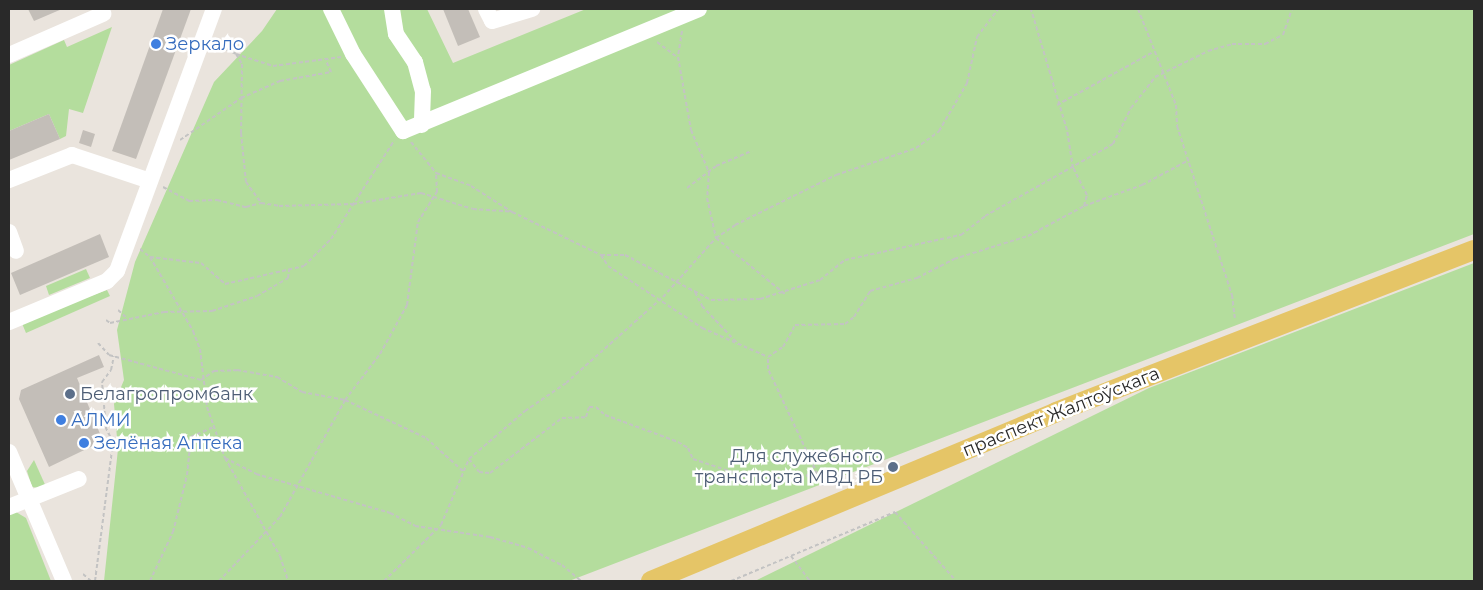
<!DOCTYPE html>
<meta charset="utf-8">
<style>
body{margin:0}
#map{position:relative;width:1483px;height:590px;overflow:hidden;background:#eae4dd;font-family:Montserrat,sans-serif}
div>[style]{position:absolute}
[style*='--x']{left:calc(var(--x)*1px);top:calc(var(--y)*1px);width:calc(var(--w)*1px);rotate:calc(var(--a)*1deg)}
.green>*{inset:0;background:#b4dd9d}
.building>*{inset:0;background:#c3beb8}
.path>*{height:2px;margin-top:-1px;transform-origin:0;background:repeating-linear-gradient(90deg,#c3c3c3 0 4px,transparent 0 6.5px)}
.minor>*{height:16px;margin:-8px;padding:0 8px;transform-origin:8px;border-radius:8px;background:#fff}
.major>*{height:20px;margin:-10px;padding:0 10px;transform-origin:10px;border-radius:10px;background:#e5c567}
.dots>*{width:14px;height:14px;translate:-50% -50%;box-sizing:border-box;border:2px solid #fff;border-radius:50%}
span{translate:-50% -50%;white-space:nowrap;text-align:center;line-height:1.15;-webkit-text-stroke:5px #fff;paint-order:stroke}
.shop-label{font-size:18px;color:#366cbe}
.left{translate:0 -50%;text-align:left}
.service-label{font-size:18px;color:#4e5e75}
.right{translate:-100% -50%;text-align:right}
.street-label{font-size:18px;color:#292929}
.frame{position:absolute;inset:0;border:10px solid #292929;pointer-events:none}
</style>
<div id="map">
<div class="green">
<div style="clip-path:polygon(277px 9px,427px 9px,453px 63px,586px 9px,1474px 9px,1474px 234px,569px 581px,104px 581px,118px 449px,114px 404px,124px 380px,117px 330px,135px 262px,214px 82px,262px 31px)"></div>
<div style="clip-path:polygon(112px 27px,83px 113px,69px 109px,66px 136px,60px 139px,49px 114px,9px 131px,9px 65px,64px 40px,67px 47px)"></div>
<div style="clip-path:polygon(1474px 263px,1474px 581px,755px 581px,1149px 388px)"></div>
<div style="clip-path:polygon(86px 269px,90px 278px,49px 295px,46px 286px)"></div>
<div style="clip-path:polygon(107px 290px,110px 296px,26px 333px,21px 321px)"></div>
<div style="clip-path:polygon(34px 460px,47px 489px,32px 487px,27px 471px)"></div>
<div style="clip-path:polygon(16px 512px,26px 518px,51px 581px,9px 581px,9px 514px)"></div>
</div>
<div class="building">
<div style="clip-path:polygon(28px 9px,62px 9px,34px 21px)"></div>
<div style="clip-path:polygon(163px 9px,191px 9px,136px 159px,112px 151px)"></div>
<div style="clip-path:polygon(443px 9px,468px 9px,480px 37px,458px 46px)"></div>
<div style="clip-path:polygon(49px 114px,60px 139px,9px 160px,9px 131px)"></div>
<div style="clip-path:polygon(83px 130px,95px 134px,91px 147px,79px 143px)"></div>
<div style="clip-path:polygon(100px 234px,109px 257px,20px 295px,11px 273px)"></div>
<div style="clip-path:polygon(99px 355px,104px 367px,77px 378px,103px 441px,49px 467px,19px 399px,21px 390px)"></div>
</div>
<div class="path">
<div style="--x:1138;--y:9;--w:103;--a:68.4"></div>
<div style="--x:1176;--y:105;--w:21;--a:87"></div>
<div style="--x:1177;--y:126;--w:178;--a:72"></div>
<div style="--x:1232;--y:295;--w:23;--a:83"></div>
<div style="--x:682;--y:31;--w:26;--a:99"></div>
<div style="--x:678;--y:57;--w:74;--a:79.9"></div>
<div style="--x:691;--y:130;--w:46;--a:66.8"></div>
<div style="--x:709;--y:172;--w:26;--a:94"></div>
<div style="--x:707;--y:198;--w:41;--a:77.3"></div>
<div style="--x:716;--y:238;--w:89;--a:39.1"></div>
<div style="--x:657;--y:42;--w:25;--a:37"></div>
<div style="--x:215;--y:44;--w:23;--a:25"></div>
<div style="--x:236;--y:54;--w:12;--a:59"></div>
<div style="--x:242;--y:64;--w:69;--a:90.8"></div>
<div style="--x:241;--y:133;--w:49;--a:84.2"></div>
<div style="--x:246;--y:182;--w:26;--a:54"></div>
<div style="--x:261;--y:203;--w:18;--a:9"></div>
<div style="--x:279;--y:206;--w:74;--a:-1.5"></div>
<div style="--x:353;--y:204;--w:69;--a:-9.2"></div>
<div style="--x:421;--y:193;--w:54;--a:17.1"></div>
<div style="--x:473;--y:209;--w:39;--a:4"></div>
<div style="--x:236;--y:54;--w:39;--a:18"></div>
<div style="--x:273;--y:66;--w:69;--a:-7.5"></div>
<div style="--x:1057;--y:105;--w:110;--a:-28.9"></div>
<div style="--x:180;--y:140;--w:74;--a:-34.5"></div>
<div style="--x:241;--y:98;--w:43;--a:-23.6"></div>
<div style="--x:280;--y:81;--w:52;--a:-10"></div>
<div style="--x:331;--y:72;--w:12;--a:-114"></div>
<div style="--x:411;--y:142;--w:40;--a:51"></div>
<div style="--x:436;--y:173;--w:37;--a:20"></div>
<div style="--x:471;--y:186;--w:49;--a:32.4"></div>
<div style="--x:512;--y:212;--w:99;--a:25.8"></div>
<div style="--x:601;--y:255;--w:13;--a:58"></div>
<div style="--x:608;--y:266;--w:113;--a:33.4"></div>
<div style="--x:702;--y:328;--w:72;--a:23.7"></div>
<div style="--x:163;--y:187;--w:30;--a:28"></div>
<div style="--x:189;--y:201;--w:28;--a:-2"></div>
<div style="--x:217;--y:200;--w:30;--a:14"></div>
<div style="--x:246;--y:207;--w:16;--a:-15"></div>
<div style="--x:687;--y:188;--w:36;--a:-37"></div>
<div style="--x:716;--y:166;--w:39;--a:-23"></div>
<div style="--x:1084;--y:206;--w:62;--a:-19.9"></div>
<div style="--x:1142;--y:185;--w:53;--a:-28"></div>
<div style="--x:140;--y:249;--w:13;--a:39"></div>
<div style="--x:150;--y:257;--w:86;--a:59.8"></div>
<div style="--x:193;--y:331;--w:19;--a:69"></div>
<div style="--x:200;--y:349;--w:58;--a:83.1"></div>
<div style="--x:207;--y:407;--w:54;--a:70.6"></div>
<div style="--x:225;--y:458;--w:35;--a:27"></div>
<div style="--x:256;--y:474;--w:140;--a:16.2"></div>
<div style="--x:390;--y:513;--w:28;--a:27"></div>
<div style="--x:415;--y:526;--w:76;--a:8.3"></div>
<div style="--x:490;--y:537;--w:40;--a:16"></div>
<div style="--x:528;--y:548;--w:38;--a:27"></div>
<div style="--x:562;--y:565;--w:25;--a:40"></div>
<div style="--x:601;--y:255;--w:24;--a:0"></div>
<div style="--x:625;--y:255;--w:97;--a:27.6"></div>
<div style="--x:711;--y:300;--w:49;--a:-1.2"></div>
<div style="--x:760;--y:299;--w:63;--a:-17.6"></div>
<div style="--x:820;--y:280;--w:32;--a:-39"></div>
<div style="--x:845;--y:260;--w:119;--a:-12.2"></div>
<div style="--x:961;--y:235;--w:31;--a:-38"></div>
<div style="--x:985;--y:216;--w:147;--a:-29.4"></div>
<div style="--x:1113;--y:144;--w:40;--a:-63.4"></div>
<div style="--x:1131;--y:108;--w:39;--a:-52"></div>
<div style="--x:1155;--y:77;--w:59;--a:-26.1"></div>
<div style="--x:1208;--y:51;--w:25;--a:-16"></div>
<div style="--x:1232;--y:44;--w:33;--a:0"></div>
<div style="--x:1265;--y:44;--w:20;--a:-27"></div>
<div style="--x:1283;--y:35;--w:28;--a:-71"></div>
<div style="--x:150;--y:257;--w:51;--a:6.7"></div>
<div style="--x:201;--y:263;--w:32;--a:41"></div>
<div style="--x:225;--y:284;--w:81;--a:-12.8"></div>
<div style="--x:304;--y:266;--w:38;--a:-45"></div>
<div style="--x:331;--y:239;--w:117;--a:-57.3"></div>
<div style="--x:695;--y:292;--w:16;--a:63"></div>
<div style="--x:702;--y:306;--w:52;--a:46.5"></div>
<div style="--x:118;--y:310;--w:12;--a:42"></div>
<div style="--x:106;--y:320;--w:5;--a:37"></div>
<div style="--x:110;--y:323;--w:55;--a:-11.5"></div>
<div style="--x:164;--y:312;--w:48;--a:-1.2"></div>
<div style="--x:212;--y:311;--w:47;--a:-18.4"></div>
<div style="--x:257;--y:296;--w:36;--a:-30"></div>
<div style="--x:288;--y:278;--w:8;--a:-83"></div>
<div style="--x:98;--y:343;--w:16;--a:47"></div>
<div style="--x:109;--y:355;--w:95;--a:15.2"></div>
<div style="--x:201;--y:380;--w:16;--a:-35"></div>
<div style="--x:214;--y:371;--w:23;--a:-2"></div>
<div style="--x:237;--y:370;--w:41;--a:9.9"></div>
<div style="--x:277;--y:377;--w:29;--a:31"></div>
<div style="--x:302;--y:392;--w:44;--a:10.5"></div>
<div style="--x:345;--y:400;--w:89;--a:25.1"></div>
<div style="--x:426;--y:438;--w:51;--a:41.8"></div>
<div style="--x:225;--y:458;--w:112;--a:60.7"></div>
<div style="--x:280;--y:556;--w:26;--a:72"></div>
<div style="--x:469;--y:459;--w:16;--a:52"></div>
<div style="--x:479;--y:472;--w:11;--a:5"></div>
<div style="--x:490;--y:473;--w:91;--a:-37.4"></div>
<div style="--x:562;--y:418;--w:24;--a:-2"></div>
<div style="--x:586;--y:417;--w:10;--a:-73"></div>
<div style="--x:589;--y:407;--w:7;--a:0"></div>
<div style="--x:596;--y:407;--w:12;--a:42"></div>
<div style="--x:605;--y:415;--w:78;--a:20.3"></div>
<div style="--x:678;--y:442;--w:12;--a:31"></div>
<div style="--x:688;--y:448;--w:12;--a:66"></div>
<div style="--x:693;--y:459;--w:66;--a:18.4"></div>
<div style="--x:756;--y:480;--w:14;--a:12"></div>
<div style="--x:770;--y:483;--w:20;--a:-24"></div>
<div style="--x:788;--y:475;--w:6;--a:39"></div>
<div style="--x:793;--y:479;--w:25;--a:-14"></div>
<div style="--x:823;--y:486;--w:129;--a:-115.2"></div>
<div style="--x:768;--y:369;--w:12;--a:-90"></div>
<div style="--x:768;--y:357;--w:18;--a:-34"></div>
<div style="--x:783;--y:347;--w:25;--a:-61"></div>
<div style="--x:795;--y:325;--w:50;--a:-1.1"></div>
<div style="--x:845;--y:324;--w:11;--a:-38"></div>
<div style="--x:854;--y:317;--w:31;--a:-58"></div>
<div style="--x:870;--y:291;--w:49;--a:-15.5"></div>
<div style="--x:917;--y:278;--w:42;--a:-27.2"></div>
<div style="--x:954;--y:259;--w:77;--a:-17.3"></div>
<div style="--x:1028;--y:236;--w:64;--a:-28.2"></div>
<div style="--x:1084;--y:206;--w:11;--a:-75"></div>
<div style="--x:1087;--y:195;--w:30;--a:-117"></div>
<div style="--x:1073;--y:168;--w:38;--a:-99"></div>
<div style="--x:1067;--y:130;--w:126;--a:-106.6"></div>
<div style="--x:791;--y:556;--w:31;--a:53"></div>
<div style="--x:83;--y:574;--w:11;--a:41"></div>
<div style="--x:95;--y:581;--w:140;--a:-82.6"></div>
<div style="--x:113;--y:442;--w:16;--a:-117"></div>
<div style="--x:106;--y:428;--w:46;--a:-95"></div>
<div style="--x:102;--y:382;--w:15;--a:-53"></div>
<div style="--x:111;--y:370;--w:14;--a:-78"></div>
<div style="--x:150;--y:581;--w:54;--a:-64.9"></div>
<div style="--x:173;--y:532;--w:59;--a:-76.2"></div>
<div style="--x:187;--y:475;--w:38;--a:-84"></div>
<div style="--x:191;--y:437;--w:24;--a:-24"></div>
<div style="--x:219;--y:581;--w:88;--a:-46.4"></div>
<div style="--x:280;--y:517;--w:134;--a:-60.9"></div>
<div style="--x:345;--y:400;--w:58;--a:-52.7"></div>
<div style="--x:380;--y:354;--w:56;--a:-61.1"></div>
<div style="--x:407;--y:305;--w:84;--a:-82.5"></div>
<div style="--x:418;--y:222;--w:36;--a:-58"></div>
<div style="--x:437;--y:192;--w:19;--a:-93"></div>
<div style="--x:384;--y:581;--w:80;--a:-44.5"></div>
<div style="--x:441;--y:525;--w:72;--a:-67"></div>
<div style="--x:469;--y:459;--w:74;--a:-40.6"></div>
<div style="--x:525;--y:411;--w:50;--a:-34.3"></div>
<div style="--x:566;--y:383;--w:130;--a:-41.6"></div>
<div style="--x:663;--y:297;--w:79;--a:-48.1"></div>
<div style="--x:716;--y:238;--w:23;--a:-34"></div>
<div style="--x:735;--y:225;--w:113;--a:-26.3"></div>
<div style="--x:836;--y:175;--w:84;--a:-18.6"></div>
<div style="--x:916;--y:148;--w:29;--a:-36"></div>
<div style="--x:939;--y:131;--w:56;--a:-59.7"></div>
<div style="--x:967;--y:83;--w:47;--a:-77.7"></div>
<div style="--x:977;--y:37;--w:35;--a:-53"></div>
<div style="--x:731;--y:581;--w:178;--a:-22.8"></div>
<div style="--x:895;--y:512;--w:92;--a:48.5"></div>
</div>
<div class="minor">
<div style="--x:331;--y:9;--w:50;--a:63.9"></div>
<div style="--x:353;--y:54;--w:92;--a:57"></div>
<div style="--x:403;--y:131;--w:320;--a:-22.4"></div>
<div style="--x:392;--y:9;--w:25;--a:81"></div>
<div style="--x:396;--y:34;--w:34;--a:56"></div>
<div style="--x:415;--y:62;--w:30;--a:75"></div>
<div style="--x:423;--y:91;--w:34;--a:92"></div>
<div style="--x:486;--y:9;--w:13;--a:63"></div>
<div style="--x:492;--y:21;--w:42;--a:-16.7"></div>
<div style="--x:9;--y:55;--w:103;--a:-23.6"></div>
<div style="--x:9;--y:180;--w:68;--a:-21.6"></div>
<div style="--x:72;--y:155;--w:82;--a:18.4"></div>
<div style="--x:9;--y:232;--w:20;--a:70"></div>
<div style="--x:9;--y:322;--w:106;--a:-22.7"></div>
<div style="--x:107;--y:281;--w:14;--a:-45"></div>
<div style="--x:117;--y:271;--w:279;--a:-69.7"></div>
<div style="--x:9;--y:452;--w:140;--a:66.9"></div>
<div style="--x:9;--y:507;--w:75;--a:-21.8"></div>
</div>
<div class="major">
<div style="--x:651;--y:581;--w:439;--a:-22.6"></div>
<div style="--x:1056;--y:412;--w:448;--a:-21.2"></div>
</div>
<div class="dots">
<div style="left:156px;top:44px;background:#3f7fe0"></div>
<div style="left:70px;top:394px;background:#5c6f8a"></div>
<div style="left:61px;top:420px;background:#3f7fe0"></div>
<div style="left:84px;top:443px;background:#3f7fe0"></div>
<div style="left:893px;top:467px;background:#5c6f8a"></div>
</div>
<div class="shop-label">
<span class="left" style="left:166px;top:44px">Зеркало</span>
<span class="left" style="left:71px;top:420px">АЛМИ</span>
<span class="left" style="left:94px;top:443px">Зелёная Аптека</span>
</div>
<div class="service-label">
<span class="left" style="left:80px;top:394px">Белагропромбанк</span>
<span class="right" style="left:883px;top:467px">Для служебного<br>транспорта МВД РБ</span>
</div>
<div class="street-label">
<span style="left:1061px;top:412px;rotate:-22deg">праспект Жалтоўскага</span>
</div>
<div class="frame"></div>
</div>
